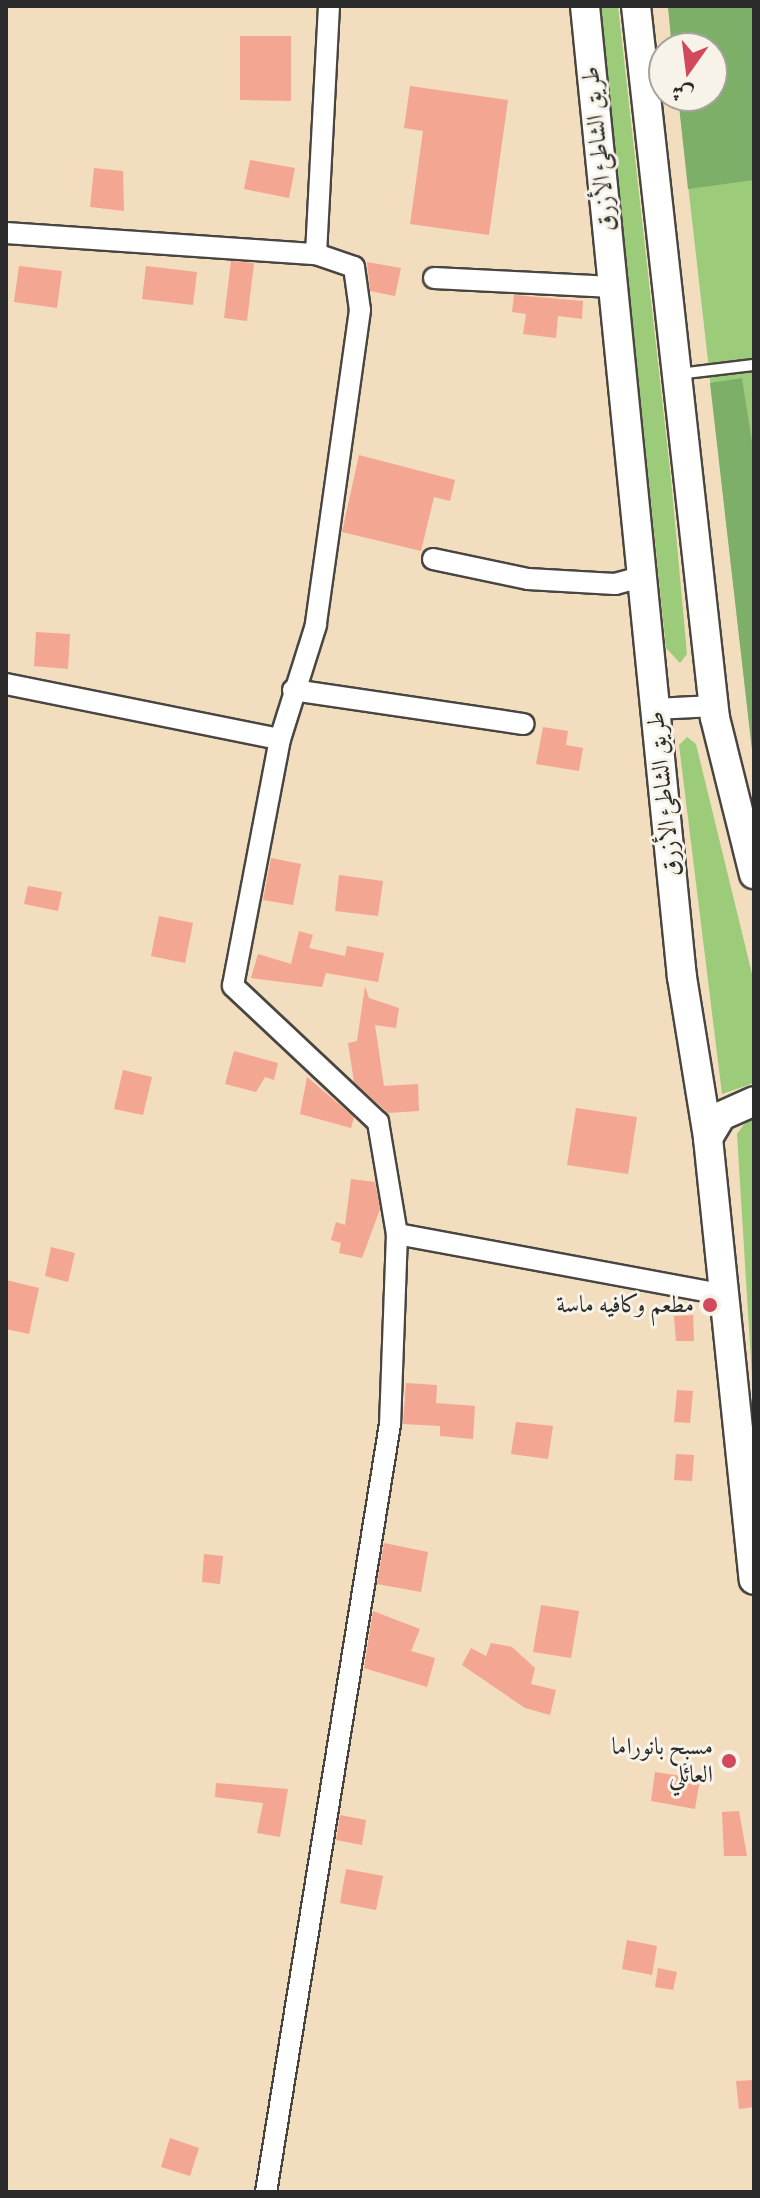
<!DOCTYPE html>
<meta charset="utf-8">
<style>
body{margin:0}
#map{position:relative;width:760px;height:2198px;overflow:hidden;background:#f2ddbe;font-family:Alegreya,Amiri,serif}
div>[style]{position:absolute}
[style*='--x']{left:calc(var(--x)*1px);top:calc(var(--y)*1px);width:calc(var(--w)*1px);rotate:calc(var(--a)*1deg)}
.green>*{inset:0;background:#9ccb79}
.forest>*{inset:0;background:#7daf69}
.building>*{inset:0;background:#f3a692}
.roads{filter:drop-shadow(2px 0 #494641) drop-shadow(-2px 0 #494641) drop-shadow(0 2px #494641) drop-shadow(0 -2px #494641)}
.lane>*{height:10px;margin:-5px;padding:0 5px;transform-origin:5px;border-radius:5px;background:#fff}
.street>*{height:20px;margin:-10px;padding:0 10px;transform-origin:10px;border-radius:10px;background:#fff}
.secondary>*{height:28px;margin:-14px;padding:0 14px;transform-origin:14px;border-radius:14px;background:#fff}
.dots>*{width:22px;height:22px;translate:-50% -50%;box-sizing:border-box;border:4px solid #f7f3e8;border-radius:50%}
span{translate:-50% -50%;white-space:nowrap;text-align:center;line-height:1.15;-webkit-text-stroke:6px #f7f3e8;paint-order:stroke}
.street-label{font-size:24px;color:#2b2b2b}
.poi-label{font-size:24px;color:#2b2b2b}
.right{translate:-100% -50%;text-align:right}
.frame{position:absolute;inset:0;border:8px solid #2b2b2b;pointer-events:none}
.north{position:absolute;left:648px;top:32px;width:80px;height:80px;box-sizing:border-box;background:#f7f3e8;border:2px solid #a5a39c;border-radius:50%;rotate:194deg;font-size:22px;font-weight:700;line-height:32px;text-align:center;color:#2b2b2b}
.north::after{content:'';display:block;margin:auto;width:28px;height:36px;background:#d1495b;clip-path:polygon(50% 0,100% 100%,50% 72%,0 100%)}
</style>
<div id="map">
<div class="green">
<div style="clip-path:polygon(600px 6px,618px 6px,671px 479px,687px 654px,680px 663px,666px 648px)"></div>
<div style="clip-path:polygon(668px 6px,754px 6px,754px 767px,678px 96px,712px 96px,712px 48px,672px 48px)"></div>
<div style="clip-path:polygon(687px 737px,696px 744px,754px 982px,754px 1083px,722px 1094px,679px 745px)"></div>
<div style="clip-path:polygon(754px 1111px,754px 1409px,737px 1134px)"></div>
</div>
<div class="forest">
<div style="clip-path:polygon(668px 6px,754px 6px,754px 180px,688px 189px,678px 96px,712px 96px,712px 48px,672px 48px)"></div>
<div style="clip-path:polygon(742px 378px,754px 455px,754px 767px,710px 383px)"></div>
</div>
<div class="building">
<div style="clip-path:polygon(240px 36px,291px 36px,291px 101px,240px 100px)"></div>
<div style="clip-path:polygon(410px 86px,508px 100px,489px 235px,410px 224px,423px 131px,404px 128px)"></div>
<div style="clip-path:polygon(250px 160px,295px 168px,289px 198px,244px 189px)"></div>
<div style="clip-path:polygon(94px 168px,123px 171px,124px 211px,90px 207px)"></div>
<div style="clip-path:polygon(231px 261px,254px 263px,247px 321px,224px 318px)"></div>
<div style="clip-path:polygon(367px 262px,401px 268px,395px 296px,370px 291px)"></div>
<div style="clip-path:polygon(19px 266px,62px 271px,57px 308px,14px 302px)"></div>
<div style="clip-path:polygon(146px 266px,197px 272px,193px 305px,142px 299px)"></div>
<div style="clip-path:polygon(514px 295px,583px 301px,582px 319px,558px 316px,556px 338px,523px 334px,526px 314px,512px 312px)"></div>
<div style="clip-path:polygon(359px 455px,455px 480px,450px 501px,434px 497px,421px 551px,342px 532px)"></div>
<div style="clip-path:polygon(36px 632px,70px 634px,68px 669px,34px 666px)"></div>
<div style="clip-path:polygon(543px 727px,568px 731px,566px 745px,583px 748px,579px 771px,536px 764px)"></div>
<div style="clip-path:polygon(271px 858px,301px 864px,293px 905px,263px 900px)"></div>
<div style="clip-path:polygon(339px 875px,383px 881px,378px 916px,335px 911px)"></div>
<div style="clip-path:polygon(28px 886px,62px 892px,58px 911px,24px 904px)"></div>
<div style="clip-path:polygon(159px 916px,193px 923px,185px 963px,151px 956px)"></div>
<div style="clip-path:polygon(299px 931px,313px 935px,309px 948px,345px 956px,347px 946px,384px 953px,378px 982px,326px 973px,322px 987px,251px 978px,258px 954px,291px 964px)"></div>
<div style="clip-path:polygon(365px 986px,369px 998px,399px 1008px,396px 1028px,375px 1025px,384px 1086px,418px 1084px,419px 1111px,388px 1113px,354px 1082px,348px 1043px,357px 1041px)"></div>
<div style="clip-path:polygon(234px 1051px,278px 1063px,274px 1080px,265px 1077px,256px 1092px,225px 1084px)"></div>
<div style="clip-path:polygon(123px 1070px,152px 1077px,143px 1115px,114px 1109px)"></div>
<div style="clip-path:polygon(307px 1077px,354px 1117px,351px 1128px,300px 1114px)"></div>
<div style="clip-path:polygon(576px 1108px,637px 1117px,628px 1174px,567px 1165px)"></div>
<div style="clip-path:polygon(351px 1179px,375px 1182px,380px 1209px,362px 1258px,339px 1253px,341px 1243px,331px 1240px,336px 1222px,345px 1225px)"></div>
<div style="clip-path:polygon(51px 1247px,75px 1253px,68px 1282px,45px 1276px)"></div>
<div style="clip-path:polygon(6px 1280px,39px 1288px,29px 1334px,6px 1329px)"></div>
<div style="clip-path:polygon(693px 1315px,694px 1341px,676px 1341px,674px 1316px)"></div>
<div style="clip-path:polygon(406px 1383px,437px 1385px,436px 1403px,475px 1406px,473px 1439px,440px 1436px,440px 1426px,403px 1424px)"></div>
<div style="clip-path:polygon(677px 1390px,693px 1391px,690px 1423px,674px 1422px)"></div>
<div style="clip-path:polygon(516px 1422px,553px 1426px,548px 1459px,511px 1454px)"></div>
<div style="clip-path:polygon(676px 1454px,694px 1455px,692px 1481px,674px 1480px)"></div>
<div style="clip-path:polygon(384px 1543px,428px 1552px,421px 1592px,377px 1584px)"></div>
<div style="clip-path:polygon(204px 1554px,223px 1556px,220px 1584px,202px 1582px)"></div>
<div style="clip-path:polygon(541px 1605px,579px 1611px,571px 1658px,533px 1652px)"></div>
<div style="clip-path:polygon(373px 1611px,420px 1629px,411px 1651px,435px 1658px,427px 1687px,364px 1668px)"></div>
<div style="clip-path:polygon(491px 1643px,512px 1647px,535px 1668px,531px 1684px,556px 1690px,550px 1715px,525px 1708px,462px 1665px,471px 1648px,486px 1656px)"></div>
<div style="clip-path:polygon(655px 1772px,700px 1779px,695px 1809px,651px 1801px)"></div>
<div style="clip-path:polygon(216px 1783px,288px 1789px,280px 1837px,257px 1833px,263px 1803px,215px 1797px)"></div>
<div style="clip-path:polygon(739px 1811px,747px 1856px,724px 1856px,722px 1812px)"></div>
<div style="clip-path:polygon(340px 1815px,366px 1820px,362px 1845px,336px 1840px)"></div>
<div style="clip-path:polygon(346px 1869px,383px 1876px,376px 1910px,340px 1903px)"></div>
<div style="clip-path:polygon(627px 1940px,657px 1946px,652px 1975px,622px 1969px)"></div>
<div style="clip-path:polygon(658px 1968px,677px 1972px,673px 1990px,655px 1987px)"></div>
<div style="clip-path:polygon(754px 2080px,754px 2107px,739px 2109px,736px 2081px)"></div>
<div style="clip-path:polygon(170px 2138px,199px 2148px,190px 2176px,161px 2167px)"></div>
</div>
<div class="roads">
<div class="lane">
<div style="--x:678;--y:374;--w:77;--a:-6.8"></div>
</div>
<div class="street">
<div style="--x:6;--y:233;--w:311;--a:3.9"></div>
<div style="--x:316;--y:254;--w:40;--a:18.9"></div>
<div style="--x:354;--y:267;--w:43;--a:82.1"></div>
<div style="--x:360;--y:310;--w:318;--a:98"></div>
<div style="--x:316;--y:625;--w:120;--a:107.5"></div>
<div style="--x:280;--y:739;--w:251;--a:100.8"></div>
<div style="--x:233;--y:986;--w:199;--a:43.2"></div>
<div style="--x:378;--y:1122;--w:114;--a:80.4"></div>
<div style="--x:397;--y:1234;--w:190;--a:92.1"></div>
<div style="--x:390;--y:1424;--w:778;--a:99.17"></div>
<div style="--x:316;--y:254;--w:248;--a:-87"></div>
<div style="--x:434;--y:278;--w:179;--a:2.9"></div>
<div style="--x:433;--y:559;--w:97;--a:11.9"></div>
<div style="--x:528;--y:579;--w:87;--a:3.3"></div>
<div style="--x:615;--y:584;--w:28;--a:-15"></div>
<div style="--x:6;--y:684;--w:279;--a:11.4"></div>
<div style="--x:293;--y:690;--w:233;--a:8.4"></div>
<div style="--x:655;--y:709;--w:59;--a:-2.9"></div>
<div style="--x:397;--y:1234;--w:330;--a:10.5"></div>
</div>
<div class="secondary">
<div style="--x:585;--y:6;--w:976;--a:84.3"></div>
<div style="--x:682;--y:977;--w:163;--a:80.8"></div>
<div style="--x:708;--y:1138;--w:444;--a:84.1"></div>
<div style="--x:636;--y:6;--w:716;--a:83.67"></div>
<div style="--x:715;--y:718;--w:161;--a:76"></div>
<div style="--x:708;--y:1138;--w:26;--a:-59"></div>
<div style="--x:721;--y:1116;--w:36;--a:-24"></div>
</div>
</div>
<div class="dots">
<div style="left:710px;top:1305px;background:#d1495b"></div>
<div style="left:729px;top:1761px;background:#d1495b"></div>
</div>
<div class="street-label">
<span style="left:599px;top:149px;rotate:-96deg">طريق الشاطئ الأزرق</span>
<span style="left:664px;top:794px;rotate:-96deg">طريق الشاطئ الأزرق</span>
</div>
<div class="poi-label">
<span class="right" style="left:694px;top:1305px">مطعم وكافيه ماسة</span>
<span class="right" style="left:713px;top:1761px">مسبح بانوراما<br>العائلي</span>
</div>
<div class="frame"></div>
<div class="north">ش</div>
</div>
